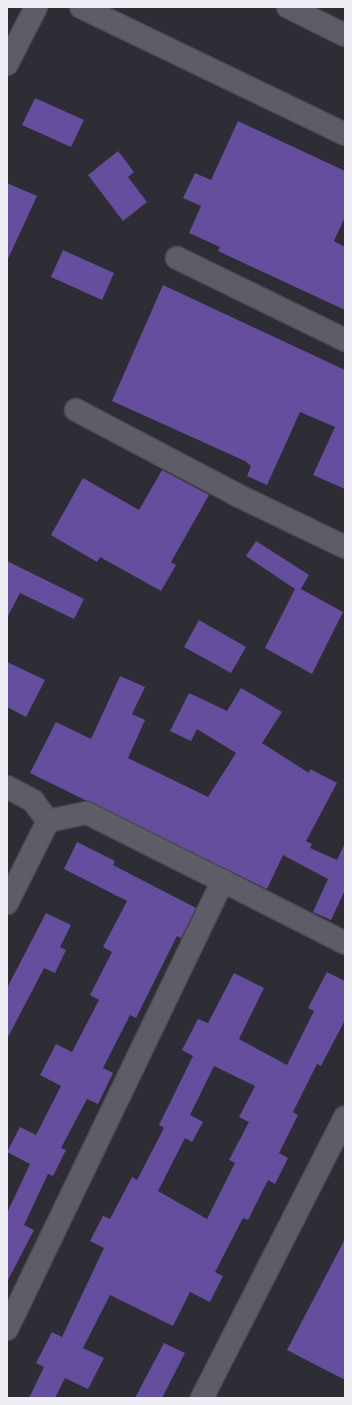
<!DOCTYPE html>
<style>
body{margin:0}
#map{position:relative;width:352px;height:1405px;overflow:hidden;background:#2e2c35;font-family:Quicksand,sans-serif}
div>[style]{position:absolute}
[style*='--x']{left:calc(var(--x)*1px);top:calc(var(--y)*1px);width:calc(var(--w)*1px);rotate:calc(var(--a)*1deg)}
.building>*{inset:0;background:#654e9e}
.roads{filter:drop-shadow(1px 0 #4a4951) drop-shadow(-1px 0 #4a4951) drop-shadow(0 1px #4a4951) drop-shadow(0 -1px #4a4951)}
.minor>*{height:22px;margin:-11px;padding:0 11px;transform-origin:11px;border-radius:11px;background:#5e5c66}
span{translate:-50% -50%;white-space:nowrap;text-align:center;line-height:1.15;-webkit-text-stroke:4px #161519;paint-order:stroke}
.frame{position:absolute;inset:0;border:8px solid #efeef4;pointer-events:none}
</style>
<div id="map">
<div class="building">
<div style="clip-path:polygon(35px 98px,84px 120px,71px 147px,22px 125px)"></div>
<div style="clip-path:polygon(238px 121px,345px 171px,345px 217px,334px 241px,345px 247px,345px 310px,218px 251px,220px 247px,189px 233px,201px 206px,183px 198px,195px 173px,211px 180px)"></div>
<div style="clip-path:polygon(118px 151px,134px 172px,128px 177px,147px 202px,123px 221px,88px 175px)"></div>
<div style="clip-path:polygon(7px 183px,37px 196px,7px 261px)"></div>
<div style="clip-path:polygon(63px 250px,114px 273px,102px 300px,51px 277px)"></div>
<div style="clip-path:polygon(163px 285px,345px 370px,345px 489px,313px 475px,335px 427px,300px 412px,267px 485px,247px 476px,251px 466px,245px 461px,112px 401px)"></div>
<div style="clip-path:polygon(162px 470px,209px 495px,171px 562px,176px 565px,161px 591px,100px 557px,97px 562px,51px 535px,83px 478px,139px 510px)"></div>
<div style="clip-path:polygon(256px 541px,309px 575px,301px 589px,343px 612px,312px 674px,265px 648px,295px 589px,246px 556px)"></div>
<div style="clip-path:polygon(7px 561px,84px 599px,74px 619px,20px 593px,7px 618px)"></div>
<div style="clip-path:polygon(199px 620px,246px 647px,231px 673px,184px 647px)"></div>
<div style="clip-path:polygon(7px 662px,45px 680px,26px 717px,7px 707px)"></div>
<div style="clip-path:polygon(120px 676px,145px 687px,132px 714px,145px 720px,128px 758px,208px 797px,236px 753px,197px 729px,191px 741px,170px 731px,189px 693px,227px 711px,241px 688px,282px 712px,262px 743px,309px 773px,310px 769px,337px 783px,306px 841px,312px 844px,310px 848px,337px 860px,345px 843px,345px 890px,331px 920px,313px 912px,328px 879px,283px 855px,267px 889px,30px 773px,56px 722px,91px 739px)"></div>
<div style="clip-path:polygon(77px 842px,115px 861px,113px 865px,196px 908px,181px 938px,177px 936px,136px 1018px,130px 1015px,103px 1068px,113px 1073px,98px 1104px,87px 1099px,61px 1148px,66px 1150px,53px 1176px,48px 1174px,24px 1225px,34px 1230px,7px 1282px,7px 1213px,30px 1164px,7px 1152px,20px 1127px,36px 1135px,61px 1086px,40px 1075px,56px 1044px,72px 1052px,99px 1000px,90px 995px,112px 952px,103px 947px,127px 901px,64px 869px)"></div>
<div style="clip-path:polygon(46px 913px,71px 925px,60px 947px,66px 950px,55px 973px,44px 968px,7px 1039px,7px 988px)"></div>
<div style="clip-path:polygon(evenodd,327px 972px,345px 981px,345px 1020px,321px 1066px,317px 1064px,293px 1112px,298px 1115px,279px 1153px,288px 1158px,275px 1184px,268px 1180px,248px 1220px,243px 1218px,215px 1272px,223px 1276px,210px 1302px,190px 1292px,173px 1326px,110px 1295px,83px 1348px,104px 1358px,88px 1389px,65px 1378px,55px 1398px,29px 1398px,44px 1367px,36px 1363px,52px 1332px,62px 1337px,104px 1248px,90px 1241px,103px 1216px,110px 1219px,132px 1177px,137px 1180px,164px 1128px,159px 1125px,193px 1056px,182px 1050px,198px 1019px,208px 1023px,234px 973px,264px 988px,239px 1039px,287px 1065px,314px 1011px,308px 1008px,327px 972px,214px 1066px,255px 1086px,239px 1117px,249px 1122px,229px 1160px,235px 1163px,207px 1219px,158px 1191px,185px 1138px,192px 1142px,203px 1122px,190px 1115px,214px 1066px)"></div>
<div style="clip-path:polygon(345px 1239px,345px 1380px,287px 1350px)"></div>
<div style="clip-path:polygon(164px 1343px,185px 1353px,162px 1398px,135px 1398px)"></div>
</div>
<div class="roads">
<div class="minor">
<div style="--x:81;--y:7;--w:293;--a:25.7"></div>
<div style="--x:288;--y:7;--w:64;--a:26.2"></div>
<div style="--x:7;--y:64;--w:64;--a:-63"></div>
<div style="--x:177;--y:258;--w:187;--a:26"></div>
<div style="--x:76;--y:410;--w:182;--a:27.8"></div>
<div style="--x:237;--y:495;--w:120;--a:25.7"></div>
<div style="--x:7;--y:787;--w:30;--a:28"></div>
<div style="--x:33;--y:801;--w:25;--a:53"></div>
<div style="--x:7;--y:903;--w:92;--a:-63.4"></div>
<div style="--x:48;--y:821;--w:40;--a:-12"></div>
<div style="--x:87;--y:813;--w:152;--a:26.6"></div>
<div style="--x:7;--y:1329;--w:497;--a:-64.3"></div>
<div style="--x:223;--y:881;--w:137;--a:26.9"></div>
<div style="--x:202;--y:1398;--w:315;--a:-63"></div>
</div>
</div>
<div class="frame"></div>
</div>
